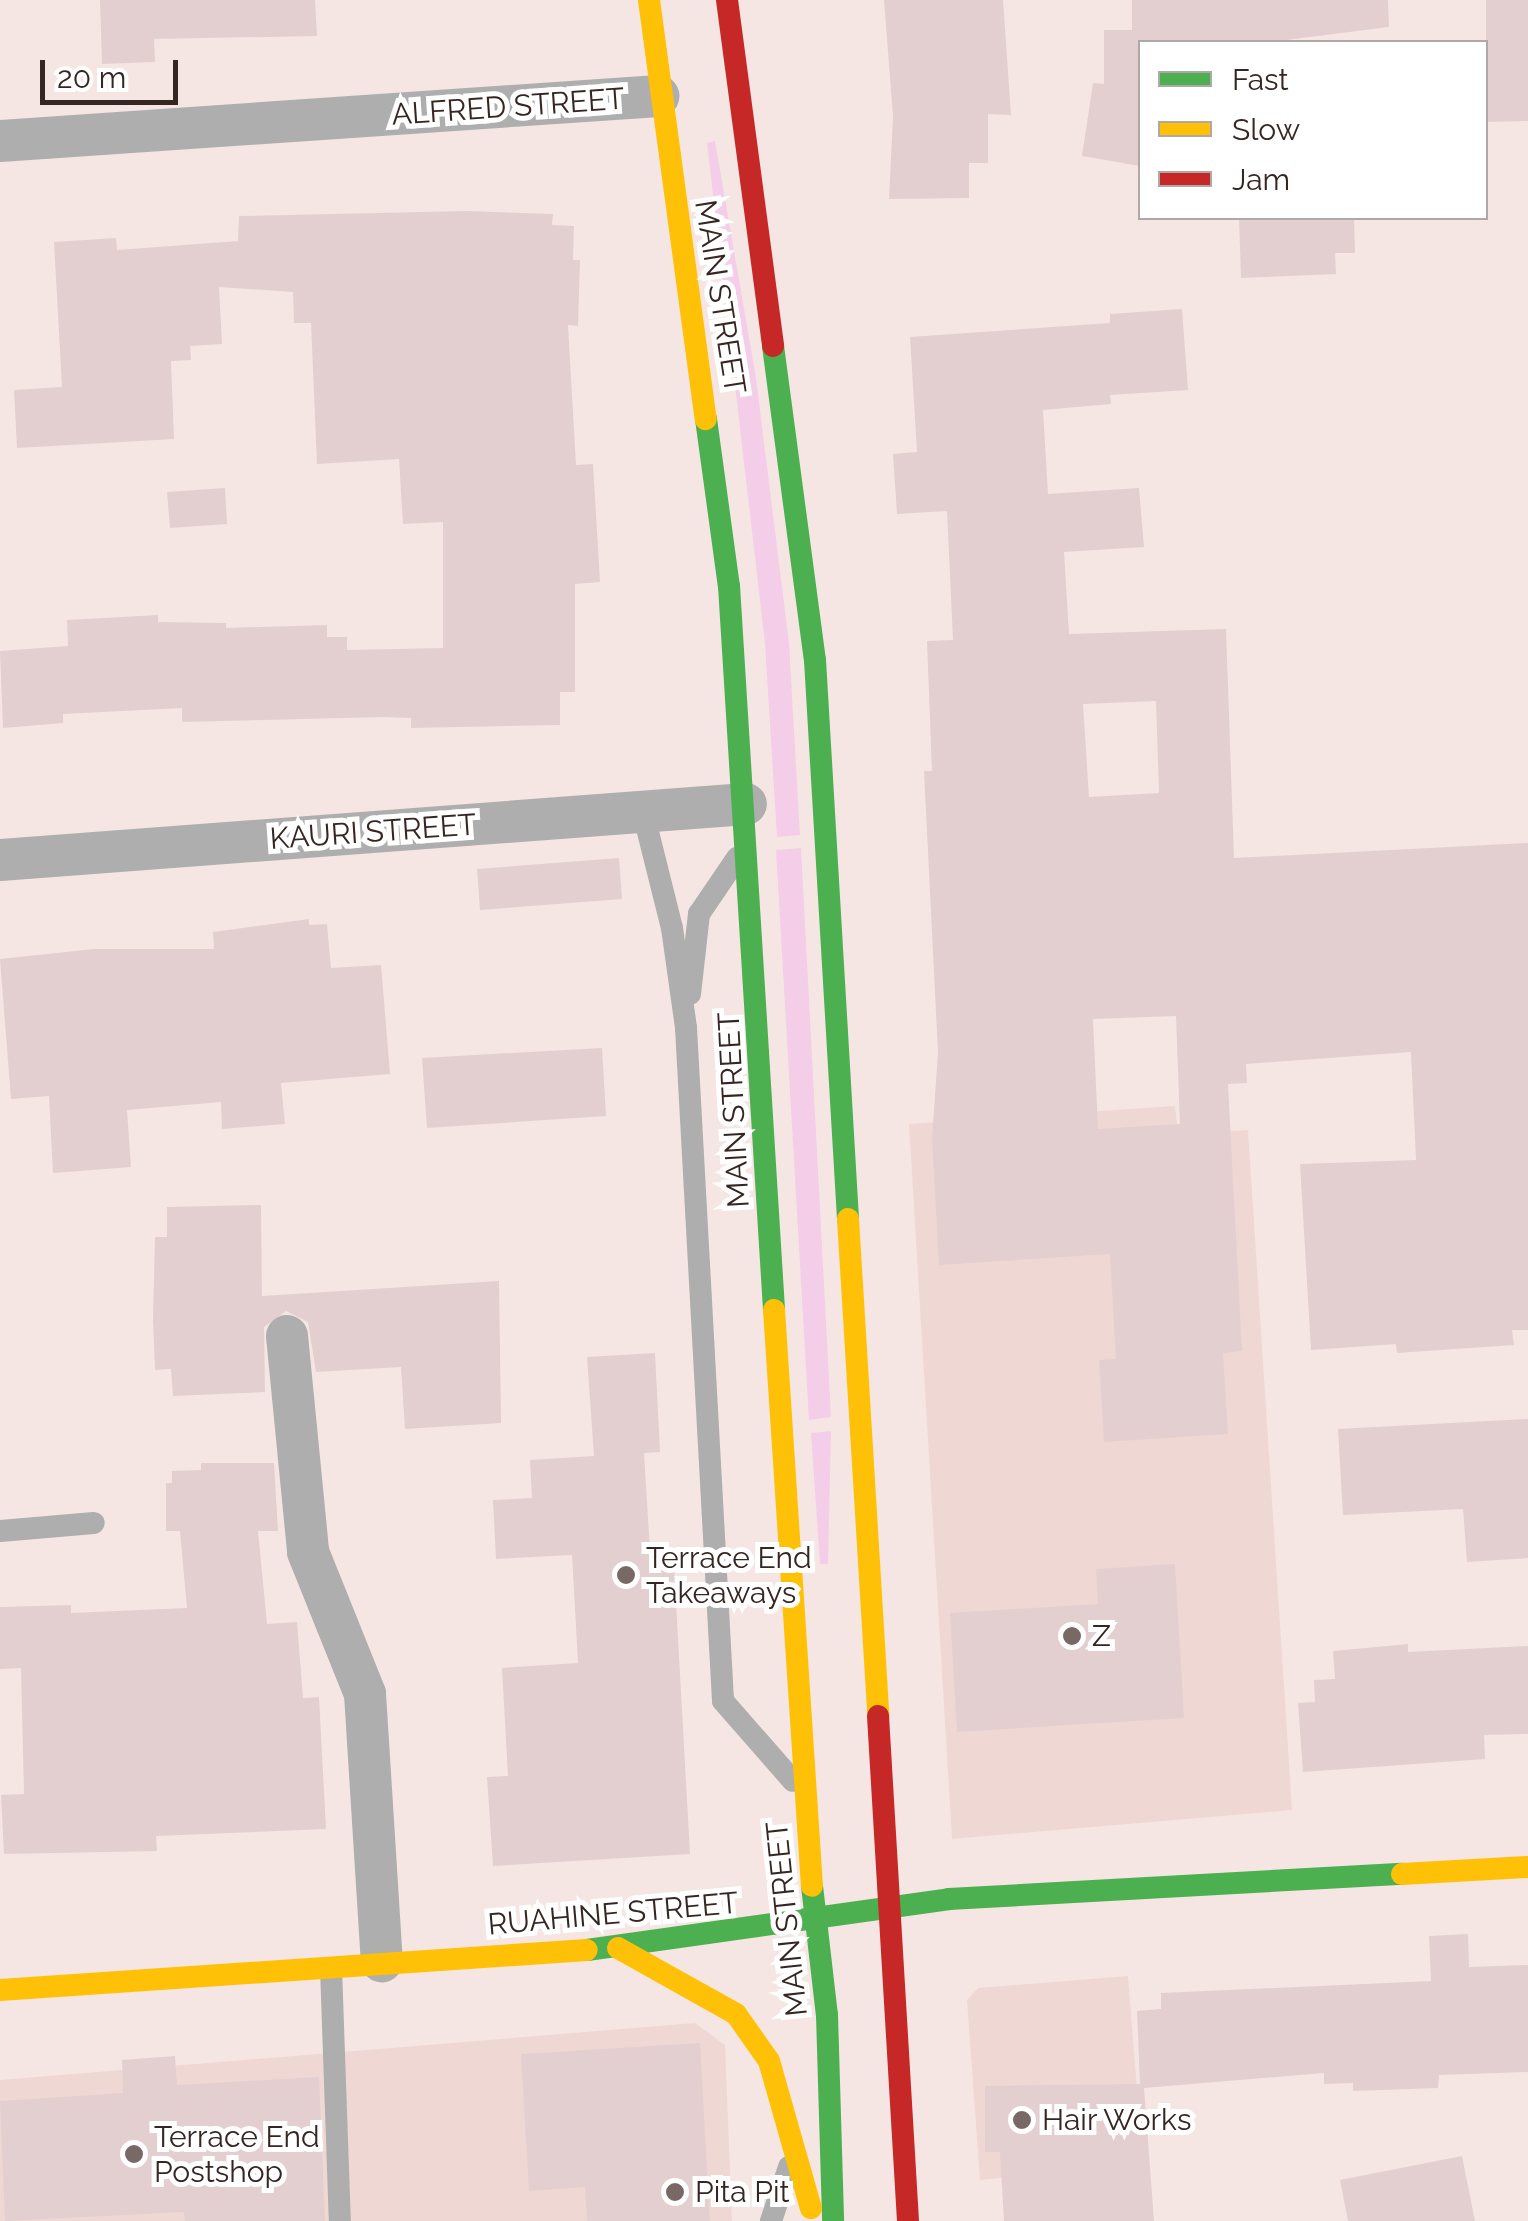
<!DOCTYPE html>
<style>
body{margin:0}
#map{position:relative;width:1528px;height:2221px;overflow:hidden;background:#f5e6e3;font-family:Raleway,sans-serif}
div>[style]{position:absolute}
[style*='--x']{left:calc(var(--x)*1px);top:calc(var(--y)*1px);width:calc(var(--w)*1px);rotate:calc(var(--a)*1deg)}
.built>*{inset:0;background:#efd8d3}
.green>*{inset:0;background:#f4cee8}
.building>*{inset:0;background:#e3cfcf}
.lane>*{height:22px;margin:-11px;padding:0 11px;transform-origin:11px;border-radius:11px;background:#adaead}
.street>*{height:42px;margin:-21px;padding:0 21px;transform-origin:21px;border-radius:21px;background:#adaead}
.fast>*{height:22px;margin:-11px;padding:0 11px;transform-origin:11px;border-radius:11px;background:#4caf50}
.slow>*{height:22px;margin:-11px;padding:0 11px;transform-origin:11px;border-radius:11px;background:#ffc107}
.jam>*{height:22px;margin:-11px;padding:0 11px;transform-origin:11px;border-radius:11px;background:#c62828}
.dots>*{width:28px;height:28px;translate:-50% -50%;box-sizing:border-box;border:5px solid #fff;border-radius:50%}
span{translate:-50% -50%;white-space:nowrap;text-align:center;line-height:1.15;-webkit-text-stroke:10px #fff;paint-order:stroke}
.street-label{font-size:30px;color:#362622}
.poi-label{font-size:30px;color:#362622}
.left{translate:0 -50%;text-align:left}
.legend{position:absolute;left:1138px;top:40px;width:350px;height:180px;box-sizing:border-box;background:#fff;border:2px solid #afa8a7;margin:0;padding:12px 18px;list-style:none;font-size:30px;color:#362622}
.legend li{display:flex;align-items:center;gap:20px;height:50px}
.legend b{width:50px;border:2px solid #afa8a7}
.scale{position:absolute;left:40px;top:60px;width:138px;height:45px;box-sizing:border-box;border:5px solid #362622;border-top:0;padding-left:12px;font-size:30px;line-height:35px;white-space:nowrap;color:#362622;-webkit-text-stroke:8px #fff;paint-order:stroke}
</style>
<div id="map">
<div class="built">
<div style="clip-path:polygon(1175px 1106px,1178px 1135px,1248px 1130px,1292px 1810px,952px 1839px,909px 1124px)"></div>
<div style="clip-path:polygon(1128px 1976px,1143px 2164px,980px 2180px,967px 2000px,978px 1988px)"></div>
<div style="clip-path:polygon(695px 2023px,725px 2045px,732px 2221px,0 2221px,0 2080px)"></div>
</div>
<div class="green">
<div style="clip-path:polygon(715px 141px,756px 378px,789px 643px,800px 835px,777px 837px,765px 644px,707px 143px)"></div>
<div style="clip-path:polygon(801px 848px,831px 1417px,809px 1420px,776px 850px)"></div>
<div style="clip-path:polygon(831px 1431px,828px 1564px,820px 1564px,811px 1433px)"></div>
</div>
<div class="building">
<div style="clip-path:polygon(100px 0,315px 0,317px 36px,154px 39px,155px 62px,102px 64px)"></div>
<div style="clip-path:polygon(884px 0,1003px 0,1011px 115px,988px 114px,988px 163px,969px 163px,969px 198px,889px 199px,893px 116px)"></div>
<div style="clip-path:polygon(1132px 0,1388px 0,1389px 27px,1270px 42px,1140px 42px,1140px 166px,1082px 156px,1093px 83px,1104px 84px,1104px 30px,1132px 30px)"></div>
<div style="clip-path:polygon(1486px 0,1528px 0,1528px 121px,1486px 122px)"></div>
<div style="clip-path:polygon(467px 211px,553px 214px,552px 225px,574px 226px,573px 260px,580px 260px,578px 326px,568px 325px,576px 465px,593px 464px,600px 582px,575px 584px,575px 692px,560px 692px,560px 725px,411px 728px,411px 718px,384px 717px,182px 722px,182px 708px,63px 714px,63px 723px,3px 728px,0 651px,68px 646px,67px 620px,158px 615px,158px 622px,226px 623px,226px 628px,327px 625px,327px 637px,347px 637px,347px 650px,443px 648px,443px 522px,403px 524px,399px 459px,317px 464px,311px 323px,294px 323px,293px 292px,219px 287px,222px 344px,190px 346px,191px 360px,171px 361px,174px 439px,17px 448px,14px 390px,62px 387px,54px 242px,116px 238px,117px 250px,238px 241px,239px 216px)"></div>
<div style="clip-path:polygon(1239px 218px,1354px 218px,1355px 253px,1335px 253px,1336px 274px,1241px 278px)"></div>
<div style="clip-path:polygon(evenodd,1182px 309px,1188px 390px,1110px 395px,1111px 404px,1043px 410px,1048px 494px,1139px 488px,1144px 547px,1064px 552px,1069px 634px,1226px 629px,1234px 858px,1528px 843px,1528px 1330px,1512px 1330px,1514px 1345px,1397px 1353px,1396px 1344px,1311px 1350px,1300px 1164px,1416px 1160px,1411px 1052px,1246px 1064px,1247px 1083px,1228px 1084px,1242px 1351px,1223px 1353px,1228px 1434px,1104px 1442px,1099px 1360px,1116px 1359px,1110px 1254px,939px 1265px,932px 1138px,938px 1053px,924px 771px,932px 771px,927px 641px,953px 640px,947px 511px,897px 514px,893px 454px,917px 452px,910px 337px,1110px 323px,1110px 314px,1182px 309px,1156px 701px,1159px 793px,1089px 797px,1083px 704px,1156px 701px,1182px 309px,1176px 1016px,1180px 1124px,1098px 1129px,1093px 1019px,1176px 1016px)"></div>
<div style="clip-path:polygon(225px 488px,227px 524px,170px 528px,167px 492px)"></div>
<div style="clip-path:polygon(619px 858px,622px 899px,480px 910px,477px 869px)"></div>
<div style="clip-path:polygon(309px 919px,309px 925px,327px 924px,331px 968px,381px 965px,390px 1074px,281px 1083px,285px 1124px,222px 1129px,221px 1102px,127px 1110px,131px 1167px,53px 1173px,49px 1096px,11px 1099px,0 959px,94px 949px,214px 949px,213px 932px)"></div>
<div style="clip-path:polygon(602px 1048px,606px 1116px,427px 1128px,422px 1058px)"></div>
<div style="clip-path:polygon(261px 1205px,262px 1296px,499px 1281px,501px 1423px,405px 1429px,401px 1367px,316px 1372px,308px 1322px,286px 1311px,264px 1327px,265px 1392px,173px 1396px,171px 1369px,155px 1370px,153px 1320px,155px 1237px,167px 1237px,167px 1207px)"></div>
<div style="clip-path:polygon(655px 1353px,660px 1452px,644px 1453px,650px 1550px,673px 1549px,690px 1854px,493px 1866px,487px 1777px,508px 1776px,502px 1668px,578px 1663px,572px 1555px,496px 1559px,493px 1500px,532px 1498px,530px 1460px,594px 1456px,587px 1357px)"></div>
<div style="clip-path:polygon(1528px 1419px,1528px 1558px,1467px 1562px,1463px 1509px,1343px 1515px,1338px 1429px)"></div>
<div style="clip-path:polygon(201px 1463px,274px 1463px,278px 1531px,258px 1531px,267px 1624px,297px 1622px,303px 1698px,319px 1697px,326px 1829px,156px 1836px,157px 1851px,4px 1854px,1px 1795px,24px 1794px,21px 1668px,0 1669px,0 1607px,71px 1605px,71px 1613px,187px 1608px,180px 1531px,166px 1531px,166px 1483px,172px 1483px,172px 1471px,201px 1470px)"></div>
<div style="clip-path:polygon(1175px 1564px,1184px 1718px,957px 1732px,950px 1613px,1098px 1604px,1096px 1569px)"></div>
<div style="clip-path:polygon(1408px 1644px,1408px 1652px,1528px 1646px,1528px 1734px,1484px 1735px,1485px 1759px,1303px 1772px,1298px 1703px,1315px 1702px,1314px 1680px,1335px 1679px,1333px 1651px)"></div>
<div style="clip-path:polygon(1468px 1934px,1469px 1967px,1528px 1965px,1528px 2072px,1439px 2075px,1438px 2088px,1353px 2091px,1353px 2083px,1324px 2084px,1324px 2073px,1144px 2088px,1154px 2221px,1004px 2221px,1000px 2152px,985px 2152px,985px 2086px,1140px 2084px,1137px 2011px,1161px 2009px,1161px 1993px,1431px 1981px,1429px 1936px)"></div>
<div style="clip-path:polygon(700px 2043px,710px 2221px,587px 2221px,585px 2187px,529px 2191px,521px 2054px)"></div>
<div style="clip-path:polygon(175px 2056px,177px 2085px,319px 2077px,325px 2221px,185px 2221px,184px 2212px,5px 2221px,0 2101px,123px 2093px,122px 2060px)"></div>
<div style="clip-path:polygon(1462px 2156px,1475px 2221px,1348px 2221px,1340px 2180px)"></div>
</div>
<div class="lane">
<div style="--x:643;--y:812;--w:120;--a:76"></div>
<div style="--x:672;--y:928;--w:101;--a:82"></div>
<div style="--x:686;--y:1028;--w:674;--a:86.85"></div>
<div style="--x:723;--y:1701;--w:106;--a:48.8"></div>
<div style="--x:690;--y:994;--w:81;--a:-83.6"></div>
<div style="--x:699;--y:914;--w:68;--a:-55.8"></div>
<div style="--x:0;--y:1531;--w:94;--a:-4.9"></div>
<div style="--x:331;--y:1968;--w:253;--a:88"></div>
<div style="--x:771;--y:2221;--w:57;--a:-71.6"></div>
</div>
<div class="street">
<div style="--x:0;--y:141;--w:660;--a:-3.91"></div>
<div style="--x:0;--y:860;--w:748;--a:-4.29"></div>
<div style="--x:287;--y:1336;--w:217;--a:84.4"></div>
<div style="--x:308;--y:1552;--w:153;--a:68.1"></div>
<div style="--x:365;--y:1694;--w:268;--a:86.4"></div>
</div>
<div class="fast">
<div style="--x:773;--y:346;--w:317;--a:82.4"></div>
<div style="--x:815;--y:660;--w:560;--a:86.62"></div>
<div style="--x:706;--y:419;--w:169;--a:82.2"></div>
<div style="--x:729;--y:586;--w:725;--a:86.44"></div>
<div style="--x:812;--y:1886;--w:130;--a:83.4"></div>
<div style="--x:827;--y:2015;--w:206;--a:88.3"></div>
<div style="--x:587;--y:1950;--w:366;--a:-8"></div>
<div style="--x:949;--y:1899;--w:454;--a:-3.2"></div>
</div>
<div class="slow">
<div style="--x:649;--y:0;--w:423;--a:82.3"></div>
<div style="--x:848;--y:1219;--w:498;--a:86.5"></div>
<div style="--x:774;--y:1310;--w:577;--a:86.23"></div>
<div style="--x:1402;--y:1874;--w:126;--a:-3.2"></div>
<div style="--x:618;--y:1948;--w:135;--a:29.2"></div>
<div style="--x:736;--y:2014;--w:57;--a:54.9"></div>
<div style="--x:769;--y:2061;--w:153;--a:74.1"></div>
<div style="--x:0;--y:1990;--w:588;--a:-3.9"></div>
</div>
<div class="jam">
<div style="--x:727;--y:0;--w:349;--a:82.4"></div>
<div style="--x:878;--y:1716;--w:506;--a:86.6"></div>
</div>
<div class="dots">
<div style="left:626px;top:1575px;background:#796966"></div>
<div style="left:1072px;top:1636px;background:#796966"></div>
<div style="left:1022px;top:2120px;background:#796966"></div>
<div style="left:134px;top:2154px;background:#796966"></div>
<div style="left:675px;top:2192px;background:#796966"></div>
</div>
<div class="street-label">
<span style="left:508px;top:107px;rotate:-4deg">ALFRED STREET</span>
<span style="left:720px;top:297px;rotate:81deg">MAIN STREET</span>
<span style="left:373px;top:832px;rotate:-4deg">KAURI STREET</span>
<span style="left:734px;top:1110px;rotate:-93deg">MAIN STREET</span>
<span style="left:613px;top:1914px;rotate:-5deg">RUAHINE STREET</span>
<span style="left:787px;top:1919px;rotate:-96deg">MAIN STREET</span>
</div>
<div class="poi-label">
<span class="left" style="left:646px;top:1575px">Terrace End<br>Takeaways</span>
<span class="left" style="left:1092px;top:1636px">Z</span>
<span class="left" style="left:1042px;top:2120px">Hair Works</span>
<span class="left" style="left:154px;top:2154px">Terrace End<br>Postshop</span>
<span class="left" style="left:695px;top:2192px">Pita Pit</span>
</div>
<ul class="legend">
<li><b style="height:12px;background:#4caf50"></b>Fast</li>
<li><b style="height:12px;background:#ffc107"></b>Slow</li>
<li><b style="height:12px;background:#c62828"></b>Jam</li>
</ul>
<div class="scale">20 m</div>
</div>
